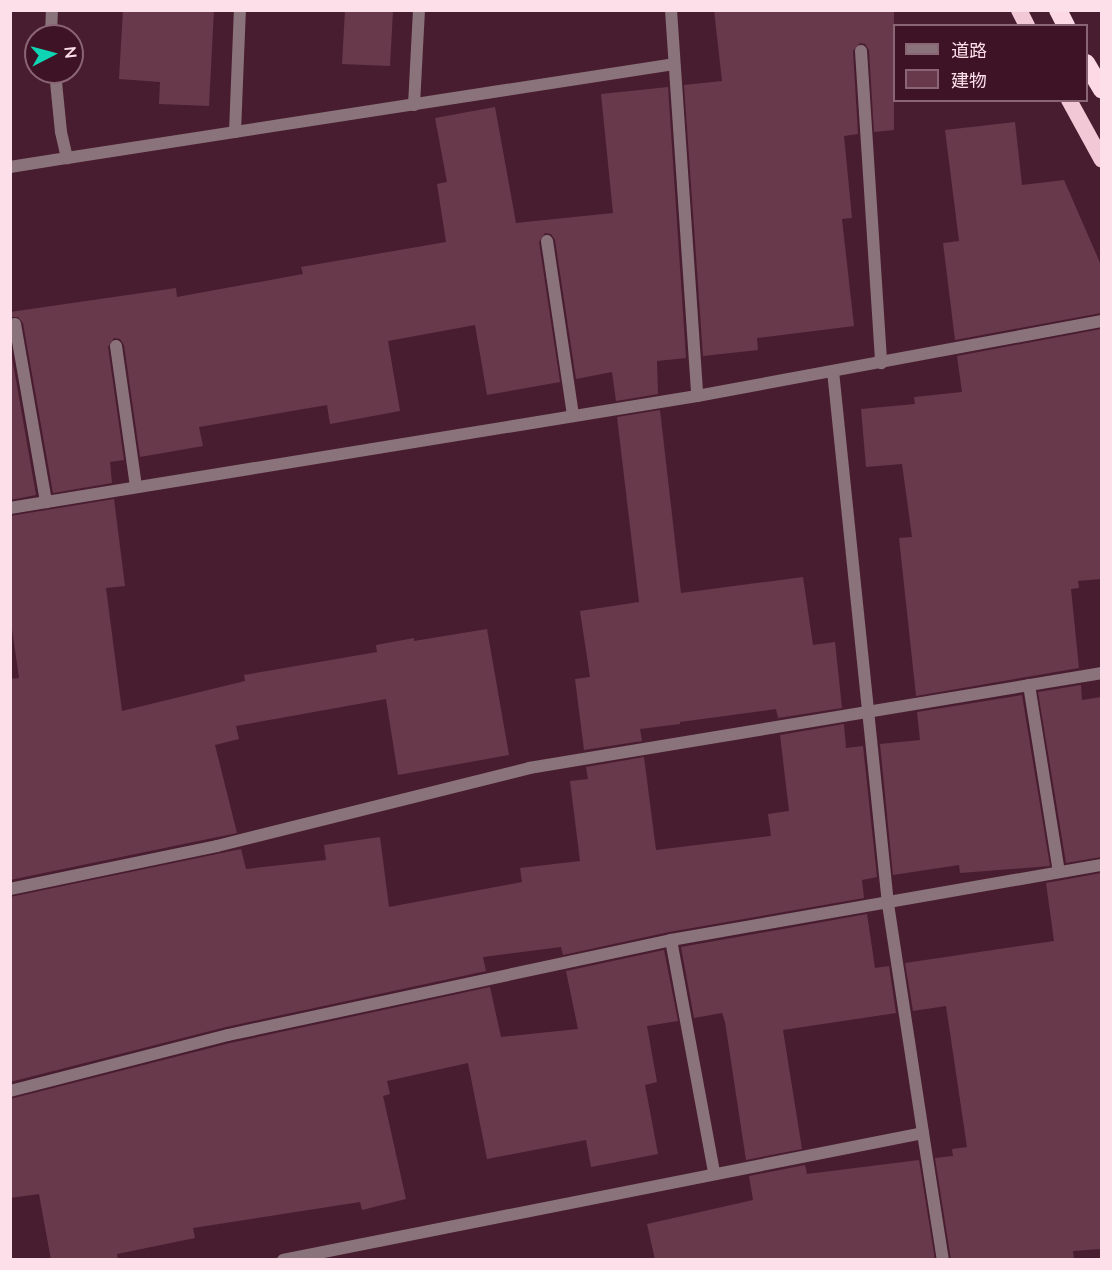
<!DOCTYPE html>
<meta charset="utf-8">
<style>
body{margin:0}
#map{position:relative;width:1112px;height:1270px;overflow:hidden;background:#491d30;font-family:"Nunito Sans","Noto Sans JP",sans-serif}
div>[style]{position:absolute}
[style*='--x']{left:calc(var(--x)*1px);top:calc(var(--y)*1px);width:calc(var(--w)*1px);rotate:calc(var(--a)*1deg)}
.building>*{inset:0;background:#68394b}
.service>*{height:12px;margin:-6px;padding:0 6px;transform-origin:6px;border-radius:6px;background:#8b737b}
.minor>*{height:12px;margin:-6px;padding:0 6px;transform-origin:6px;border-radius:6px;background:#8b737b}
.trunk>*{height:16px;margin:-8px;padding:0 8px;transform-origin:8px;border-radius:8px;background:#f2c8d6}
.motorway>*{height:18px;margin:-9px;padding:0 9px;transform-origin:9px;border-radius:9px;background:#fcd9e4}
span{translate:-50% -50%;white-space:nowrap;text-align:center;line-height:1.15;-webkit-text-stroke:4.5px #3e1326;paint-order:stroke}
.frame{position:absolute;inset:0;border:12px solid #fddfe9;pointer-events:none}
.legend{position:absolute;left:893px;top:24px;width:195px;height:78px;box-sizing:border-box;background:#3e1326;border:2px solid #8a6574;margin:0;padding:8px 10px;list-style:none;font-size:18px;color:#fddfe9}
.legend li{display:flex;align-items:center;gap:12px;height:30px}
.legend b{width:30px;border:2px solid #8a6574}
.north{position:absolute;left:24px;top:24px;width:60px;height:60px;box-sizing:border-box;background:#3e1326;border:2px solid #8a6574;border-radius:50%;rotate:84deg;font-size:16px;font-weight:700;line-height:24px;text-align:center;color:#fddfe9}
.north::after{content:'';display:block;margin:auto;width:21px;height:27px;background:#10d5b4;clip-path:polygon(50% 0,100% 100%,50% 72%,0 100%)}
</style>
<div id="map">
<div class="building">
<div style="clip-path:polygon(123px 10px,214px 10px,209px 106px,159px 104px,160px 82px,119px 79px)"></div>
<div style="clip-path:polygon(345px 10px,393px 10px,390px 66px,342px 64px)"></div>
<div style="clip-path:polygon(714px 10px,894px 10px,894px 130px,874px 132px,869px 50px,865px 44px,860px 43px,853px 51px,858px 134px,844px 136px,852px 218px,842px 219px,854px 326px,757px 338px,758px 350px,703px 356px,684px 85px,722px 81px)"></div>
<div style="clip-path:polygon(668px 87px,686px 358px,657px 361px,658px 394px,616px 401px,612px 372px,576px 379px,555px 240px,551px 234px,545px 233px,539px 242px,560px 382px,487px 395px,475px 325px,388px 341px,400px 411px,330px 424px,327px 405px,199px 427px,203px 446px,140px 457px,124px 345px,120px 339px,114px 338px,108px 347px,124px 460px,110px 462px,112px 483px,53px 493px,23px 323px,18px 317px,10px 317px,10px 312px,176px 288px,177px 297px,303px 274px,301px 267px,446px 242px,437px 184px,447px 182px,435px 118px,495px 107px,516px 223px,613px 213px,601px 94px)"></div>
<div style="clip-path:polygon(1015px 122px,1022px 185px,1064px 180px,1101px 265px,1101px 313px,955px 340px,943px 243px,959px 241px,945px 130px)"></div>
<div style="clip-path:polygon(1101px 329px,1101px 579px,1078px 581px,1079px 588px,1071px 589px,1079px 668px,916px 696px,899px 538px,912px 537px,902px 464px,866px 467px,861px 409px,915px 404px,914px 397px,962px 392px,957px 356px)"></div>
<div style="clip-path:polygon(10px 346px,36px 495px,10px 500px)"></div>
<div style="clip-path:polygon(660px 410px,681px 593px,803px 577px,813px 645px,835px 642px,842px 708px,778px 718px,776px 709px,680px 722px,680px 724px,640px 729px,642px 741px,584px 750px,575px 679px,590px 677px,580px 611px,639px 602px,617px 417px)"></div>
<div style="clip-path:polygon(114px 499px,125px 586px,106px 588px,122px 711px,245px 681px,244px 675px,377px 652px,376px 645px,414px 638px,414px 641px,487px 629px,509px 755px,398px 775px,386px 699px,236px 726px,239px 739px,215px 745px,237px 833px,10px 880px,10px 679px,19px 678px,10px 615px,10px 516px)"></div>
<div style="clip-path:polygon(1081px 685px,1082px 700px,1101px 697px,1101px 857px,1066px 863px,1038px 692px)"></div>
<div style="clip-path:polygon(1022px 695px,1050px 866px,960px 873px,959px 865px,893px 875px,880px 744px,920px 740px,917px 712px)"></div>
<div style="clip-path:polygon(844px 724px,846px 748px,863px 746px,877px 877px,862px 880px,864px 898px,669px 932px,563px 955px,561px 947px,483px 957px,486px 971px,226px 1027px,10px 1082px,10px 897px,241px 849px,246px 869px,326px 860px,324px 845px,380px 837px,389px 907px,522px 882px,520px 868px,580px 861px,570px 781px,588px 779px,586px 767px,644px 757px,656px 850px,771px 836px,768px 814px,789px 811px,780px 735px)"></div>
<div style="clip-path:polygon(1101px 873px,1101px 1249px,1073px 1251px,1074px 1260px,951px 1260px,935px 1158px,953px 1156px,952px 1149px,967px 1147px,946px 1006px,913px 1011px,905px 963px,1054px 941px,1046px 883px)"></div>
<div style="clip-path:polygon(867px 914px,875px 968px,889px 966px,896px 1013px,783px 1030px,802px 1149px,746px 1160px,725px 1022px,722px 1013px,694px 1018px,681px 947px)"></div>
<div style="clip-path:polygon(664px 950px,678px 1021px,647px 1026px,657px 1082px,645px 1085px,658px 1154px,591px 1167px,586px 1140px,487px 1159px,468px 1063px,387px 1081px,390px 1094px,383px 1096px,406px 1199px,362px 1210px,360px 1202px,193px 1228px,195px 1238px,117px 1254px,118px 1260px,51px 1260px,39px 1194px,10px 1198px,10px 1099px,230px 1043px,490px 987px,501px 1037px,578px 1029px,566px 971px)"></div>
<div style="clip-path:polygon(919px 1160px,935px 1260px,655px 1260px,647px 1224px,753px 1200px,749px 1176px,805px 1165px,807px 1174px)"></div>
</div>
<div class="service">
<div style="--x:861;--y:51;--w:313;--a:86.3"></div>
<div style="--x:10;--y:167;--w:58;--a:-9"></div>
<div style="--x:547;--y:241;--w:177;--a:81.5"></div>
<div style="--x:15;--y:324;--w:181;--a:80.1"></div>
<div style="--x:116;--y:346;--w:142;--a:81.9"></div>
<div style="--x:833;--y:371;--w:536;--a:84.11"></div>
<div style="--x:888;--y:904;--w:232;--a:81.3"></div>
<div style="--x:1029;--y:685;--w:189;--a:80.9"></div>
<div style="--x:10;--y:889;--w:211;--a:-11.7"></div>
<div style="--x:217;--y:846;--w:322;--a:-14"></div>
<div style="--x:529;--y:768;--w:581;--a:-9.41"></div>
<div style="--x:671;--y:940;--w:237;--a:79.5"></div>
<div style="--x:10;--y:1091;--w:225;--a:-14.4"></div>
<div style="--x:228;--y:1035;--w:453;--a:-12.1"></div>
<div style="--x:671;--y:940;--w:437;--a:-9.9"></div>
</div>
<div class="minor">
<div style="--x:671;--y:10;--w:387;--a:86.1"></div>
<div style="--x:51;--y:36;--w:26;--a:-88"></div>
<div style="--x:55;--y:72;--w:60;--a:84.3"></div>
<div style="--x:61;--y:132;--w:27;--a:77"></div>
<div style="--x:67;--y:158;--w:614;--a:-8.8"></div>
<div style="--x:414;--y:105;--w:95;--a:-87"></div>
<div style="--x:235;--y:132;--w:122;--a:-87.7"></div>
<div style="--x:10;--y:508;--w:696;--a:-9.26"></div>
<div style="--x:697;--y:396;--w:412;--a:-10.5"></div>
<div style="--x:283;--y:1260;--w:652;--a:-11.22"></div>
<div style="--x:923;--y:1133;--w:129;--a:81.1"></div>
</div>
<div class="trunk">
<div style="--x:1019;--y:10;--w:18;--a:63"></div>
<div style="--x:1069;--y:100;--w:68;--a:61.2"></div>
</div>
<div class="motorway">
<div style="--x:1058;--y:10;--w:18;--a:63"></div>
<div style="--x:1086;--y:63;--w:31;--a:59"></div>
</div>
<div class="frame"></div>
<ul class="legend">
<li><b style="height:8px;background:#8b737b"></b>道路</li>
<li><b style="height:16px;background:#68394b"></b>建物</li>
</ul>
<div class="north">N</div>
</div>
